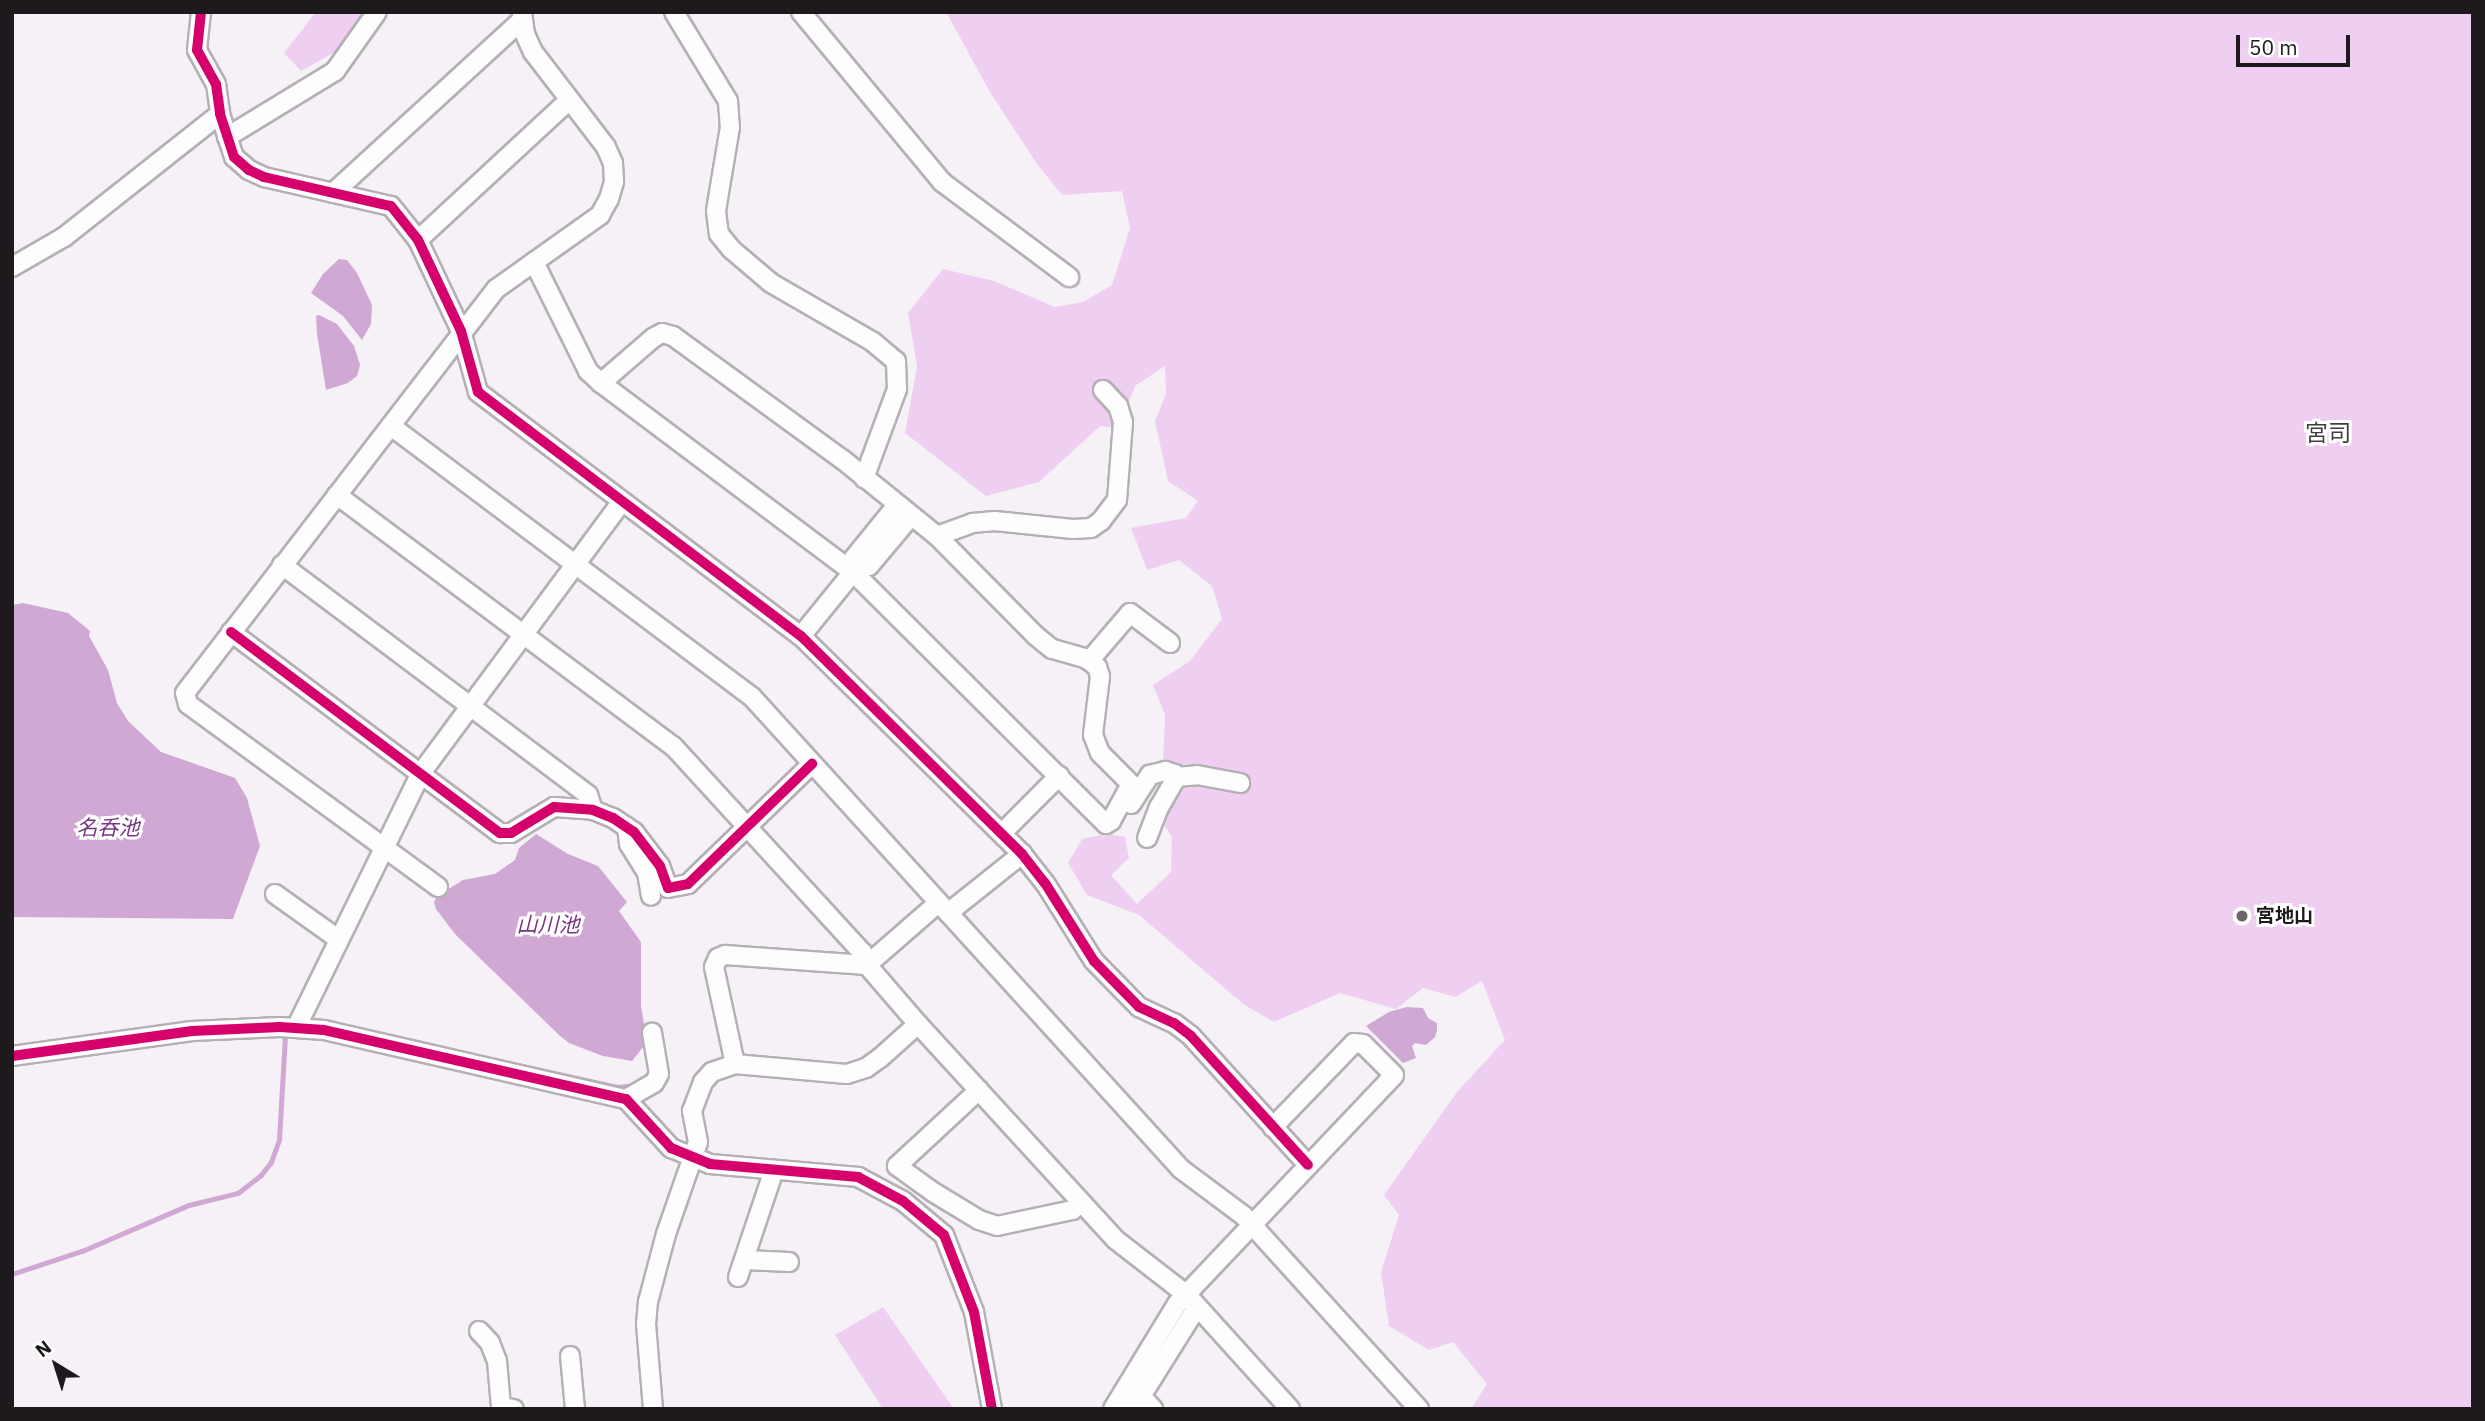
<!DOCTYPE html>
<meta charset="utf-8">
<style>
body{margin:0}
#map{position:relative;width:2485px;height:1421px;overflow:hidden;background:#f6f1f6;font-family:"IBM Plex Sans","Noto Sans JP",sans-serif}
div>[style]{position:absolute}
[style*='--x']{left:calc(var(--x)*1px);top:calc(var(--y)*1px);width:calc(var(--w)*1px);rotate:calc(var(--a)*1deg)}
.green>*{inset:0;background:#eecff1}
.water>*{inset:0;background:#d0a8d4}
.stream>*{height:4.5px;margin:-2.25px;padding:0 2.25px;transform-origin:2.25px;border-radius:2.25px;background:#d0a8d4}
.roads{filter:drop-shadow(2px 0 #b4b0b5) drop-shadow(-2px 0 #b4b0b5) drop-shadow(0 2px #b4b0b5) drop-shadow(0 -2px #b4b0b5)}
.minor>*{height:18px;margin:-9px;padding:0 9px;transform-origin:9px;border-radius:9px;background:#fefdfe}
.cycleway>*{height:10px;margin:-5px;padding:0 5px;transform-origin:5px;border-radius:5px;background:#d6006c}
.dots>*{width:19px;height:19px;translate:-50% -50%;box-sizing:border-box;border:4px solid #fff;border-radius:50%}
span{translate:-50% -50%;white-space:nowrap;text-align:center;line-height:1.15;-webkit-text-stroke:6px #fff;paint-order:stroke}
.poi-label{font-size:19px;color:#1d191d;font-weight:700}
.left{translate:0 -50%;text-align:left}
.water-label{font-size:21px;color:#783580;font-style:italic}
.quarter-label{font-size:23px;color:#433b44}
.frame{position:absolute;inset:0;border:14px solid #1d191d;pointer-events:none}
.north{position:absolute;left:21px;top:1330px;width:70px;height:70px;-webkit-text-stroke:5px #fff;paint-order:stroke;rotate:322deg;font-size:19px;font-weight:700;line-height:28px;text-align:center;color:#1d191d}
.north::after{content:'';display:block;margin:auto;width:24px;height:32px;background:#1d191d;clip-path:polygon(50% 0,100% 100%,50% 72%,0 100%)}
.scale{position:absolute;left:2236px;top:35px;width:114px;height:32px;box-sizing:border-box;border:4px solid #1d191d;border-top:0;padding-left:9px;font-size:21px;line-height:24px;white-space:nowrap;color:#1d191d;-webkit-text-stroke:5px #fff;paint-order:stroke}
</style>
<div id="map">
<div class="green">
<div style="clip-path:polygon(316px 12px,367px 12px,342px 48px,301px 71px,284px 53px)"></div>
<div style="clip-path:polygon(946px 12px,2473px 12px,2473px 1409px,1471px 1409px,1487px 1384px,1453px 1342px,1429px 1350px,1389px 1326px,1381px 1272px,1399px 1215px,1384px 1195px,1457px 1092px,1505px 1040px,1482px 981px,1455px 997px,1423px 988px,1396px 1009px,1340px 993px,1274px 1022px,1243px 1004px,1139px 915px,1087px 895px,1068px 863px,1082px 839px,1106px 834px,1125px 837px,1129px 858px,1111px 875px,1137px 904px,1171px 872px,1172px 837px,1152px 806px,1163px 766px,1165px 715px,1153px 685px,1190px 661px,1222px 619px,1212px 586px,1179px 560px,1147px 570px,1131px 528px,1186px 518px,1198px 501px,1168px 481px,1155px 421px,1166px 394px,1165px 366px,1135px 386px,1119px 428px,1100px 426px,1039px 482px,986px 496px,905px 433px,917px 366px,908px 313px,943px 269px,994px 281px,1055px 307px,1083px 302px,1112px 285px,1130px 228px,1122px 191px,1062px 195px,1037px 164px,990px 92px)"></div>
<div style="clip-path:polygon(883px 1307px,954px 1409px,883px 1409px,835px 1335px)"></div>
</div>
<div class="water">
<div style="clip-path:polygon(339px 259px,347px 260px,357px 273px,372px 305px,371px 324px,362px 340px,343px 316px,311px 293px,323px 274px)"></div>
<div style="clip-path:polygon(319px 315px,337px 324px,354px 346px,360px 365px,357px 376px,348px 383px,326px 390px,317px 334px,316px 316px)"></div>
<div style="clip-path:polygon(23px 603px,68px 613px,90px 631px,89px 636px,108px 670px,117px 703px,128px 721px,161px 752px,235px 778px,247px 798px,260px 846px,233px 919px,12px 917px,12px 605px)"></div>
<div style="clip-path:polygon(536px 834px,568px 854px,598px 866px,627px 902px,619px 911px,641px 942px,641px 1006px,647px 1042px,632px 1061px,603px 1056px,569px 1043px,559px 1035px,455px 934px,436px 909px,434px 902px,437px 896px,463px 880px,495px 874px,515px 860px,519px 848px)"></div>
<div style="clip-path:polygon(1407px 1007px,1423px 1008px,1428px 1018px,1437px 1023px,1437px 1030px,1435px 1037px,1426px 1045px,1415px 1043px,1412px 1046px,1416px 1058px,1403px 1063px,1366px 1026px,1389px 1012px)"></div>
</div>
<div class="stream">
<div style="--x:347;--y:1027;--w:41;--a:11.3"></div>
<div style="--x:422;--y:1044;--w:201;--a:12.4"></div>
<div style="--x:618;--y:1087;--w:18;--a:-6"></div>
<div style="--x:12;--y:1274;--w:74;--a:-18.2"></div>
<div style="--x:82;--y:1251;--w:116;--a:-23.3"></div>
<div style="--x:189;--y:1205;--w:50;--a:-13.8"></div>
<div style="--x:238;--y:1193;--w:29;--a:-38"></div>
<div style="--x:261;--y:1175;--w:16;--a:-52"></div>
<div style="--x:271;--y:1162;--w:23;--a:-70"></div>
<div style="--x:279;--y:1140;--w:105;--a:-86.7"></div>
</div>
<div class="roads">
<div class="minor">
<div style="--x:201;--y:12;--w:38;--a:96"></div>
<div style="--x:197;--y:50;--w:39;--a:61"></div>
<div style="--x:216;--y:84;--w:30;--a:82"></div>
<div style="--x:220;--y:114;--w:45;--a:72"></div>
<div style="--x:234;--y:157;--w:20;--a:41"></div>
<div style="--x:249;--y:170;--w:17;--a:25"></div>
<div style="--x:264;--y:177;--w:130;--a:12.9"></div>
<div style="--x:391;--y:206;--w:43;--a:51.5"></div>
<div style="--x:418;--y:240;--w:101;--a:64.7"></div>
<div style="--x:461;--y:331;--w:63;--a:74.4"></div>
<div style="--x:478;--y:392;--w:405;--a:37.1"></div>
<div style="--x:801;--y:636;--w:310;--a:44.6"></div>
<div style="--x:1022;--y:854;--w:37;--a:52"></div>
<div style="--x:1045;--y:883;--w:92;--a:57.9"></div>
<div style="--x:1094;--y:961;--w:64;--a:45.6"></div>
<div style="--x:1139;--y:1007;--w:38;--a:25"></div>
<div style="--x:1174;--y:1023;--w:21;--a:37"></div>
<div style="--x:1191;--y:1036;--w:174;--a:47.8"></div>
<div style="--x:674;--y:12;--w:104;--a:58.8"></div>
<div style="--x:728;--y:101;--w:26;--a:86"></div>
<div style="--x:730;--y:127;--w:85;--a:99.5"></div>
<div style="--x:716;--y:211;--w:23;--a:83"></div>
<div style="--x:719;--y:234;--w:19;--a:51"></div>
<div style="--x:731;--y:249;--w:52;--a:40.4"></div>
<div style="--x:771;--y:283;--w:118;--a:30"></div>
<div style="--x:873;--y:342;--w:30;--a:40"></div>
<div style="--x:896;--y:361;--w:28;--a:88"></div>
<div style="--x:897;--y:389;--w:95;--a:110.3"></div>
<div style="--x:801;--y:12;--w:221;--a:50.3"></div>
<div style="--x:942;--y:182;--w:159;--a:36.8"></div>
<div style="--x:227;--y:137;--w:127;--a:-31.4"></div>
<div style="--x:335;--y:71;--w:72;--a:-54.6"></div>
<div style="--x:333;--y:193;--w:256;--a:-42.5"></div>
<div style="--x:418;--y:240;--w:206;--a:-42.8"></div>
<div style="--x:534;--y:262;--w:122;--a:63.6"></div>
<div style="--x:588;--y:371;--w:18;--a:43"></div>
<div style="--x:601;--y:383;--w:315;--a:36.9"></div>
<div style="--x:853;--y:572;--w:357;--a:44.9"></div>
<div style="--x:1106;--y:824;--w:6;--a:-31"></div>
<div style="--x:1111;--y:821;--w:42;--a:-61.6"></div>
<div style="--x:1131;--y:784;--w:44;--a:-135"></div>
<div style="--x:1100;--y:753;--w:19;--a:-111"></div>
<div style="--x:1093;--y:735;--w:59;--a:-83.2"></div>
<div style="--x:1100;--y:676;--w:9;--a:-108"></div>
<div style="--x:1097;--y:667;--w:12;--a:-138"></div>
<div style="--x:1088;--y:659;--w:37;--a:-164"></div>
<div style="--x:1052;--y:649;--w:21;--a:-141"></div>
<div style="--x:1036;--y:636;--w:141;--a:-134.7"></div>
<div style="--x:937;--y:536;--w:121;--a:-141"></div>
<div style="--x:843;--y:460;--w:210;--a:-143.9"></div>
<div style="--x:673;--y:336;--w:11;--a:-165"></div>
<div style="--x:662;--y:333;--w:10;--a:151"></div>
<div style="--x:653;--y:338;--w:69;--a:139.1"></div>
<div style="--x:12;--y:267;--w:60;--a:-30"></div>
<div style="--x:64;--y:237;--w:199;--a:-38.3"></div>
<div style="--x:391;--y:426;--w:451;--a:36.9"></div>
<div style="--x:752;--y:697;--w:638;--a:47.73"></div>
<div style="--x:1181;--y:1169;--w:79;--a:36.7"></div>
<div style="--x:1244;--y:1216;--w:261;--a:47.8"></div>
<div style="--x:337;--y:495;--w:419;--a:36.8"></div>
<div style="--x:673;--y:746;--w:280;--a:47.5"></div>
<div style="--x:862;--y:952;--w:14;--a:69"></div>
<div style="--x:867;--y:965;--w:78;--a:49.2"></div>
<div style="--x:918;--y:1024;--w:293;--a:47.5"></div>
<div style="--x:1116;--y:1240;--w:90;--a:37.8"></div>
<div style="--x:1187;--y:1295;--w:154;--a:47.9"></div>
<div style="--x:937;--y:536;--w:37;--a:-20"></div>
<div style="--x:972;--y:523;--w:23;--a:-5"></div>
<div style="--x:995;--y:521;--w:78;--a:5.9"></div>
<div style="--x:1073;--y:529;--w:18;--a:-3"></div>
<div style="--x:1091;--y:528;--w:12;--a:-35"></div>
<div style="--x:1101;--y:521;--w:26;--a:-53"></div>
<div style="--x:1117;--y:500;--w:78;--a:-85.6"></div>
<div style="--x:1123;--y:422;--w:17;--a:-107"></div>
<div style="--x:1118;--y:406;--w:22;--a:-133"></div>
<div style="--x:282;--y:565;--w:383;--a:36.9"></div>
<div style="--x:588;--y:795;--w:16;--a:72"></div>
<div style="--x:853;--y:572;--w:14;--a:-86"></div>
<div style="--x:854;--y:558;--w:68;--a:-50.9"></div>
<div style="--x:231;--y:632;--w:336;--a:36.8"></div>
<div style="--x:500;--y:833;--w:11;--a:0"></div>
<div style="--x:511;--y:833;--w:50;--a:-31.2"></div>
<div style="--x:554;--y:807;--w:39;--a:4"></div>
<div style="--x:593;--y:810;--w:22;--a:22"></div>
<div style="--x:613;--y:818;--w:25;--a:34"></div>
<div style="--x:634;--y:832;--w:43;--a:52.6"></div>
<div style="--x:660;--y:866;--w:23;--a:70"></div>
<div style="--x:668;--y:888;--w:20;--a:-11"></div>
<div style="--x:688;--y:884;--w:173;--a:-44.1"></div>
<div style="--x:801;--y:636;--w:82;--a:-50.9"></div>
<div style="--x:853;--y:572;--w:17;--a:-21"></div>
<div style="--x:869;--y:566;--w:65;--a:-50"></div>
<div style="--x:1089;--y:661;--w:63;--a:-49.5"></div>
<div style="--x:1130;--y:613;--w:50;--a:36.9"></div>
<div style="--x:1176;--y:777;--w:21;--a:-5"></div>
<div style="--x:1197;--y:775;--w:44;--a:10.5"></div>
<div style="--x:1131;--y:804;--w:35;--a:-57"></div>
<div style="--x:1150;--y:775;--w:16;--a:-15"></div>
<div style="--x:1165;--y:771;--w:10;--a:17"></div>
<div style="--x:1175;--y:774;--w:4;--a:76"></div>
<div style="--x:1176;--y:778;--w:34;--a:120"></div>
<div style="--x:1159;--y:807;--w:33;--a:111"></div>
<div style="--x:627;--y:827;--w:17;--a:83"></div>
<div style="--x:629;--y:844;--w:34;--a:58"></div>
<div style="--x:647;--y:873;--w:23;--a:80"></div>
<div style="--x:1002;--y:833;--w:81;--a:-45"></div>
<div style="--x:438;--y:887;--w:310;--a:-143.8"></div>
<div style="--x:188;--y:704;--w:11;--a:-105"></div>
<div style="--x:185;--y:693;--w:510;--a:-52.41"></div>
<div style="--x:496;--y:289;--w:128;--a:-35.4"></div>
<div style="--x:600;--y:215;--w:18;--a:-61"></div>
<div style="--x:609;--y:199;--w:18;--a:-74"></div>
<div style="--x:614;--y:182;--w:19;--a:-93"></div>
<div style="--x:613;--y:163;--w:17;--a:-114"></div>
<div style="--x:606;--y:147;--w:120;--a:-127.5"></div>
<div style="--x:533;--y:52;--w:20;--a:-114"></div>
<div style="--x:525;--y:34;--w:22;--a:-98"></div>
<div style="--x:275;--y:894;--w:77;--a:35.5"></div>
<div style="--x:948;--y:913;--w:95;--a:-38.6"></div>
<div style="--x:296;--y:1028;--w:284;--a:-63.9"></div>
<div style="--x:421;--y:773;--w:338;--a:-53.5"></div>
<div style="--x:12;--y:1056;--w:182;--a:-7.9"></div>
<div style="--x:192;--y:1031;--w:88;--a:-2.6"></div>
<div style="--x:280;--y:1027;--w:44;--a:3.9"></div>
<div style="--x:324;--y:1030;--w:310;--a:12.9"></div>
<div style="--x:626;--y:1099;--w:67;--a:47.4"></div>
<div style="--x:671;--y:1148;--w:42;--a:22.3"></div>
<div style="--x:710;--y:1164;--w:149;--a:5"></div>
<div style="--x:858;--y:1177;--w:51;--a:28.1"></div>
<div style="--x:903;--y:1201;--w:53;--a:39.7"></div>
<div style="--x:944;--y:1235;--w:83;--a:68.7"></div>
<div style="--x:974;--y:1312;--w:99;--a:79.5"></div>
<div style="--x:735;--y:1064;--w:99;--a:-102.2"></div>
<div style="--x:714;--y:967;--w:10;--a:-66"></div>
<div style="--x:718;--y:958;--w:8;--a:-23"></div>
<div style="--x:725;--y:955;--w:142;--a:4"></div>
<div style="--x:867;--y:965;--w:94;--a:-41.1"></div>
<div style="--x:979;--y:1090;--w:112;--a:137.2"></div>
<div style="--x:897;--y:1166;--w:44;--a:35.8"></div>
<div style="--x:933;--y:1192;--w:54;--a:31.3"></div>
<div style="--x:979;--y:1220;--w:19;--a:18"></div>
<div style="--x:997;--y:1226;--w:77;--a:-12"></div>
<div style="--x:1072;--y:1210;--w:12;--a:-42"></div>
<div style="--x:626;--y:1099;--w:32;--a:-30"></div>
<div style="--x:654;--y:1083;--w:10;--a:-61"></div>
<div style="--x:659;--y:1074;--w:42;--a:-99.7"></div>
<div style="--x:745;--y:1260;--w:44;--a:2.6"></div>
<div style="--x:738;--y:1277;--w:113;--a:-71.4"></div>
<div style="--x:479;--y:1331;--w:16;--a:47"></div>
<div style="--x:490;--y:1343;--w:19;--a:69"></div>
<div style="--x:497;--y:1361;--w:46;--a:85"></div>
<div style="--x:501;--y:1407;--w:13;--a:9"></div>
<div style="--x:570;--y:1356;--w:53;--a:84.6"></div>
<div style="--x:1141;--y:1396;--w:18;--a:47"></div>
<div style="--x:653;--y:1409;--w:85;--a:-94.7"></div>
<div style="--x:646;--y:1324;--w:22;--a:-85"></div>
<div style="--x:648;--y:1302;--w:70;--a:-75.2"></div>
<div style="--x:666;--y:1234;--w:97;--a:-70.8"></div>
<div style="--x:698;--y:1142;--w:32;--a:-101"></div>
<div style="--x:692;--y:1111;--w:31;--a:-69"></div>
<div style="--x:703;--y:1082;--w:13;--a:-48"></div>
<div style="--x:712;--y:1072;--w:24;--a:-19"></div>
<div style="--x:735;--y:1064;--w:112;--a:5.1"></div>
<div style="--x:847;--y:1074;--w:20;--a:-18"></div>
<div style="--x:866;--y:1068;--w:17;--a:-36"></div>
<div style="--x:880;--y:1058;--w:51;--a:-41.8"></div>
<div style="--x:1113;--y:1409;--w:123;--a:-58.6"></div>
<div style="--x:1177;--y:1304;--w:315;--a:-46.5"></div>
<div style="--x:1394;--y:1075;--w:44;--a:-135"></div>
<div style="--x:1363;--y:1044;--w:9;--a:-174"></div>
<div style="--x:1354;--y:1043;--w:117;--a:134"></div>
<div style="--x:1133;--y:1409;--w:120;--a:-57.9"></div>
</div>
</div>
<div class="cycleway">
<div style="--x:201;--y:12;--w:38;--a:96"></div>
<div style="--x:197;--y:50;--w:39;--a:61"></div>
<div style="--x:216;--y:84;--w:30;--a:82"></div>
<div style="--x:220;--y:114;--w:45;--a:72"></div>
<div style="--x:234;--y:157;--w:20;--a:41"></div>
<div style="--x:249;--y:170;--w:17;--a:25"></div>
<div style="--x:264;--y:177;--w:130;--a:12.9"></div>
<div style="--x:391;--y:206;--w:43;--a:51.5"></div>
<div style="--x:418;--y:240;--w:101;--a:64.7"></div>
<div style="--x:461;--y:331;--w:63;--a:74.4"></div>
<div style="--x:478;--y:392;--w:405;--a:37.1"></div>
<div style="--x:801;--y:636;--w:310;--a:44.6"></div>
<div style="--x:1022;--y:854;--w:37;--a:52"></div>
<div style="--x:1045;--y:883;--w:92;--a:57.9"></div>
<div style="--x:1094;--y:961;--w:64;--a:45.6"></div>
<div style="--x:1139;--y:1007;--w:38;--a:25"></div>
<div style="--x:1174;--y:1023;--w:21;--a:37"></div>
<div style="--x:1191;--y:1036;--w:174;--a:47.8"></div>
<div style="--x:231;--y:632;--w:336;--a:36.8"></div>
<div style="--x:500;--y:833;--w:11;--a:0"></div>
<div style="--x:511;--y:833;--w:50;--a:-31.2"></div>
<div style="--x:554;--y:807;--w:39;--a:4"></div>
<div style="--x:593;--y:810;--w:22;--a:22"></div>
<div style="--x:613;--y:818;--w:25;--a:34"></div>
<div style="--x:634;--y:832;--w:43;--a:52.6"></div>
<div style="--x:660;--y:866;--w:23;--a:70"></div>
<div style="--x:668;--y:888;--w:20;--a:-11"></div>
<div style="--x:688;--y:884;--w:173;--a:-44.1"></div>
<div style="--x:12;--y:1056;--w:182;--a:-7.9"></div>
<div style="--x:192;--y:1031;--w:88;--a:-2.6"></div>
<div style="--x:280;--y:1027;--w:44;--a:3.9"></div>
<div style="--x:324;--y:1030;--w:310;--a:12.9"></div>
<div style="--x:626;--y:1099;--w:67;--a:47.4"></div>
<div style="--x:671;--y:1148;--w:42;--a:22.3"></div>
<div style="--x:710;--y:1164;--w:149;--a:5"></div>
<div style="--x:858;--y:1177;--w:51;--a:28.1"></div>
<div style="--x:903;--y:1201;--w:53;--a:39.7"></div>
<div style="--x:944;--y:1235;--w:83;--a:68.7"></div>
<div style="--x:974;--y:1312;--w:99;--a:79.5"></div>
</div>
<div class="dots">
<div style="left:2242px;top:916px;background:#696569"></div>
</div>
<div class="poi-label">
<span class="left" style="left:2256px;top:916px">宮地山</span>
</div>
<div class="water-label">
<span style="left:108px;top:827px">名呑池</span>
<span style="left:548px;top:924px">山川池</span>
</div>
<div class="quarter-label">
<span style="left:2328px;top:432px">宮司</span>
</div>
<div class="frame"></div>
<div class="north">N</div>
<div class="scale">50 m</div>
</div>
